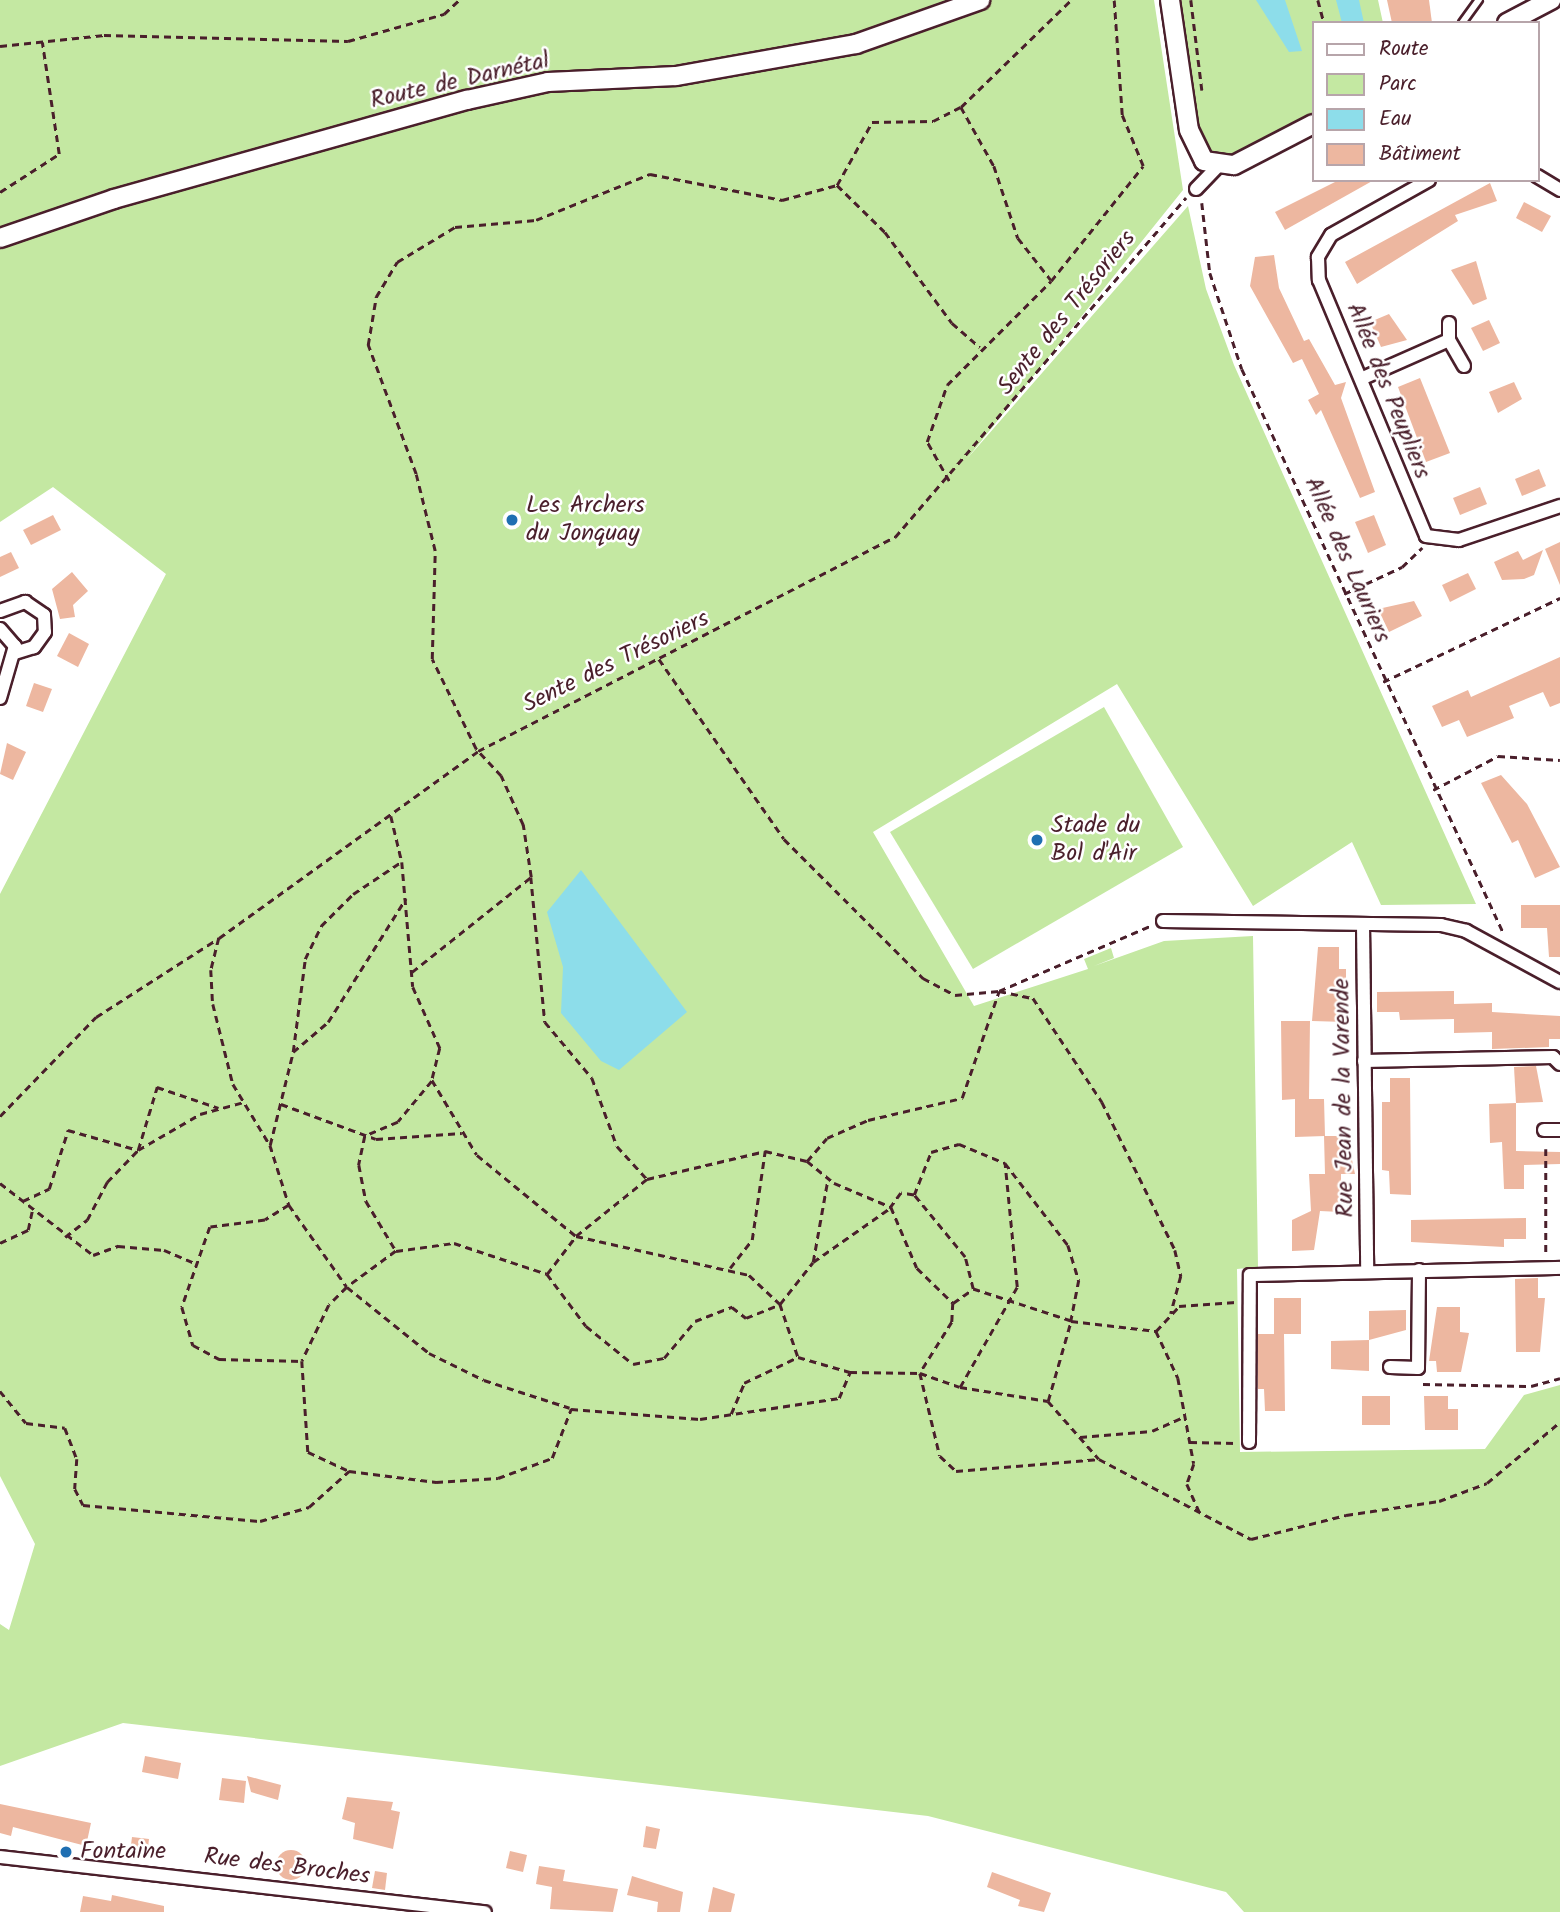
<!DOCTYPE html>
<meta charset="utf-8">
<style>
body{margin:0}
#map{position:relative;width:1560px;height:1912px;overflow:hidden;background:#fff;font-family:Kalam,sans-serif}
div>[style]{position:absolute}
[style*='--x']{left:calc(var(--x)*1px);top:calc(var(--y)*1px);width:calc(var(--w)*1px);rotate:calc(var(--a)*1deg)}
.green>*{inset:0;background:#c4e8a2}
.water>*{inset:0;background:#8dddea}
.building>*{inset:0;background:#edb7a0}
.round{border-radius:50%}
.path>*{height:2.5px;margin-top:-1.25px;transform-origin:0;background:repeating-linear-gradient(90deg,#4a1f2b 0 7px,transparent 0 12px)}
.roads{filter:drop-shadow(2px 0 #4a1f2b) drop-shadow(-2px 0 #4a1f2b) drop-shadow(0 2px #4a1f2b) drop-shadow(0 -2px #4a1f2b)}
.lane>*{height:6px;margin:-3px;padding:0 3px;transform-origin:3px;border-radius:3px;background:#fff}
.street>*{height:12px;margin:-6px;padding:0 6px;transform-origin:6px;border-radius:6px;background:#fff}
.secondary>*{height:18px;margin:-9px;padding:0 9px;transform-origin:9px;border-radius:9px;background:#fff}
.dots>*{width:19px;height:19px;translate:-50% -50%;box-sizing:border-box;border:4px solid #fff;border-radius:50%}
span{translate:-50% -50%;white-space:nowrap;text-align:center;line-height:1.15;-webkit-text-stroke:5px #fff;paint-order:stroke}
.street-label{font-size:24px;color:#4a1f2b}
.poi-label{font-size:24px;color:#4a1f2b}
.left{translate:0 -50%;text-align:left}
.legend{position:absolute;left:1312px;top:21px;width:228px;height:161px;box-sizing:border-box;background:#fff;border:2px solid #b7a5aa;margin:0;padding:9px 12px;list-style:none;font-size:21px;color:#4a1f2b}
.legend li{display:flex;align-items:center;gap:14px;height:35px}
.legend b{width:35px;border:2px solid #b7a5aa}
</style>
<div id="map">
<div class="green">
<div style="clip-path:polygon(0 0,1154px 0,1183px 190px,966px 460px,1188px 206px,1206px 289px,1234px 365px,1476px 904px,1381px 905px,1352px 842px,1253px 906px,1117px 684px,873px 832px,974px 1006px,1088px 969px,1084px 959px,1111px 948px,1114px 958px,1094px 966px,1164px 941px,1253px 936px,1258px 1267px,1237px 1269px,1240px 1452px,1485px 1449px,1524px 1395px,1560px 1385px,1560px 1912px,1244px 1912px,1226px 1892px,928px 1816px,123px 1723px,0 1766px,0 1624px,9px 1630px,35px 1544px,0 1476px,0 894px,166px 574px,53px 487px,0 522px)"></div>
<div style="clip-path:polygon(1178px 0,1378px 0,1383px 23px,1313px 23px,1313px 115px,1233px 157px,1211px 156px,1200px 144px)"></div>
<div style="clip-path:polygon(1104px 707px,1183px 847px,973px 969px,890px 832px)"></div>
</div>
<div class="water">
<div style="clip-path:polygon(1256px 0,1285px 0,1302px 51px,1289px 52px)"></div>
<div style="clip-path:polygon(1336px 0,1359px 0,1364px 23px,1342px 23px)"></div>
<div style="clip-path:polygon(581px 870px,687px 1012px,619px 1070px,601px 1061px,561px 1013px,563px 967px,547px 912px)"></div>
</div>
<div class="building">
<div style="clip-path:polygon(1387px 0,1429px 0,1432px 23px,1392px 23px)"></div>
<div style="clip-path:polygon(1339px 180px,1374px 180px,1285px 230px,1275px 212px)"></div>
<div style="clip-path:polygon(1490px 183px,1497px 201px,1455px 215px,1458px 221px,1357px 284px,1345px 262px)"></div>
<div style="clip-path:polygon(1524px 202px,1551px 216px,1542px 232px,1516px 218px)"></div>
<div style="clip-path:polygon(1274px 255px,1279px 288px,1304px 341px,1309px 339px,1335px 385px,1346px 382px,1341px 398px,1375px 492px,1360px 498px,1321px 410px,1316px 415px,1308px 400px,1319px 394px,1302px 359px,1293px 363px,1250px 286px,1255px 257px)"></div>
<div style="clip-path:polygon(1476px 261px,1487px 299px,1473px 305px,1451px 270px)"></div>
<div style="clip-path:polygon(1389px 314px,1407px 340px,1381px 347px,1370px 322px)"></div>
<div style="clip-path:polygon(1489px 320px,1500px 343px,1483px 351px,1471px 328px)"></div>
<div style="clip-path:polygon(1420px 378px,1450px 453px,1426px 462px,1398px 387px)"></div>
<div style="clip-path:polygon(1514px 382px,1522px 399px,1498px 413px,1489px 392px)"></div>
<div style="clip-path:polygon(1539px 469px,1546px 486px,1522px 496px,1515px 479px)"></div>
<div style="clip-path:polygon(1480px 487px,1487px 504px,1460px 515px,1453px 498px)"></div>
<div style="clip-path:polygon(53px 515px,61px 530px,31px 545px,23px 530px)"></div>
<div style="clip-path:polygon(1374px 515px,1386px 545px,1368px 553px,1355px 522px)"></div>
<div style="clip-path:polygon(1560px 542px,1560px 585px,1545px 549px)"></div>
<div style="clip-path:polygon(1543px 550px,1534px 575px,1524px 579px,1502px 580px,1494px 562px,1518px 551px,1523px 560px)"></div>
<div style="clip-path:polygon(11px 552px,19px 568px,0 577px,0 557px)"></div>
<div style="clip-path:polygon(72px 572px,88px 591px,73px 605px,75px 617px,60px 619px,52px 589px)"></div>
<div style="clip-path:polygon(1468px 573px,1476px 589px,1450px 602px,1442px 585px)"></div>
<div style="clip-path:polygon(1414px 601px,1422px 616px,1389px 632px,1378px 609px)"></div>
<div style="clip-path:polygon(69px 633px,89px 644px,78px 667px,57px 656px)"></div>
<div style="clip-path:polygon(1560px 657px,1560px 703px,1550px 707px,1543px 692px,1509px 706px,1514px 718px,1467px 737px,1459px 720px,1442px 727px,1432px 706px,1468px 690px,1471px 697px)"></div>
<div style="clip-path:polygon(34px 683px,52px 689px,43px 712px,26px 706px)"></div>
<div style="clip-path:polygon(7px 743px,26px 752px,13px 780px,0 774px)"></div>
<div style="clip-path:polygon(1501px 775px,1527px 804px,1560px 867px,1535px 878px,1518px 840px,1512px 843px,1481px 783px)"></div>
<div style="clip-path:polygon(1521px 905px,1560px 905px,1560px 957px,1549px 957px,1547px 928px,1521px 928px)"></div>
<div style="clip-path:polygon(1318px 947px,1339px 947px,1339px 969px,1346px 969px,1346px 1022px,1312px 1021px)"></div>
<div style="clip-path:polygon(1454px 991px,1454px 1004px,1492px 1003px,1492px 1012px,1560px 1016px,1560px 1039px,1549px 1039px,1549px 1047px,1492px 1049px,1492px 1032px,1454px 1033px,1454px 1019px,1400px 1020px,1399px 1012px,1377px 1012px,1377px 992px)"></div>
<div style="clip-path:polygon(1281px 1021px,1310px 1021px,1309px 1099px,1324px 1099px,1325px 1136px,1295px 1137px,1295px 1099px,1282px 1100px)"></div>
<div style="clip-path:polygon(1536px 1066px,1543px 1102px,1516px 1103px,1514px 1067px)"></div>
<div style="clip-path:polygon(1390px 1078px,1410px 1078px,1411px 1195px,1390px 1194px,1389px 1171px,1382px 1170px,1382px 1102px,1390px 1102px)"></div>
<div style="clip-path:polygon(1516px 1103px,1516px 1151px,1560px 1152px,1560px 1164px,1524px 1165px,1524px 1189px,1504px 1189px,1502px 1142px,1490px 1143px,1489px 1104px)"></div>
<div style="clip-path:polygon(1324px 1136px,1347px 1136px,1355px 1174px,1341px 1174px,1341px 1212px,1320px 1211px,1314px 1250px,1292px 1251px,1292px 1220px,1311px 1211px,1309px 1174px,1325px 1174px)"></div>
<div style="clip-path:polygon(1526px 1218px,1526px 1239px,1504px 1239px,1504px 1247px,1411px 1242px,1411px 1220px)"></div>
<div style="clip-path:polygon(1538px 1278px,1538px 1298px,1545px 1298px,1540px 1352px,1516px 1352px,1515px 1279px)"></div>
<div style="clip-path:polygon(1274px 1298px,1301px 1298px,1301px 1334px,1284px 1334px,1285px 1411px,1265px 1411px,1264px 1389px,1258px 1389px,1258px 1334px,1274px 1334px)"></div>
<div style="clip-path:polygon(1437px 1307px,1460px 1307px,1460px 1332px,1469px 1333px,1461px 1372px,1437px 1372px,1436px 1361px,1429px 1361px)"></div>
<div style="clip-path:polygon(1406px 1310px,1406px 1330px,1369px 1340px,1369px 1311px)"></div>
<div style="clip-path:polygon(1369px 1340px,1369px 1371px,1331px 1369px,1331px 1341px)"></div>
<div style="clip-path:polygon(1362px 1396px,1390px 1396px,1390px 1425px,1362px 1425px)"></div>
<div style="clip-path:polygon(1424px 1396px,1448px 1396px,1448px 1409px,1458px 1409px,1458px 1430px,1425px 1430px)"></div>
<div style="clip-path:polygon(145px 1756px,181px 1763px,178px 1779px,142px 1772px)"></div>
<div style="clip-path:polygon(247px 1776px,281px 1785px,278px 1800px,251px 1792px)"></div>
<div style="clip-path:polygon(222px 1778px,246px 1781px,244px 1803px,219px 1800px)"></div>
<div style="clip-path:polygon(347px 1797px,393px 1802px,391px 1810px,400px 1812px,393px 1849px,353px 1839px,355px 1823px,342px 1819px)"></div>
<div style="clip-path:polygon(0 1804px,91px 1823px,86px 1846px,13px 1827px,11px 1836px,0 1833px)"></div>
<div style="clip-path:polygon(646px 1826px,660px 1829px,656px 1849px,643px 1847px)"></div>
<div style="clip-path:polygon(132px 1837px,149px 1839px,147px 1856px,130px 1853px)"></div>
<div class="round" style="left:276px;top:1850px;width:30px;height:30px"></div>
<div style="clip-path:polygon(510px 1851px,527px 1855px,523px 1872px,506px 1868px)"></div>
<div style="clip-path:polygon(539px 1866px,565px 1870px,563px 1881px,618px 1889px,613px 1912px,550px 1909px,552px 1887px,536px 1884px)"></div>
<div style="clip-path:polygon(375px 1871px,387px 1873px,385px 1890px,372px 1888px)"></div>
<div style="clip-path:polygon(992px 1872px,1051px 1893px,1044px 1912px,1018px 1906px,1020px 1900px,987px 1887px)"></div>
<div style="clip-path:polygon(632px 1876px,683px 1892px,680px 1912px,657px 1912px,658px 1902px,627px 1895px)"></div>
<div style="clip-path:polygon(713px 1887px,735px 1894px,731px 1912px,708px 1912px)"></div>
<div style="clip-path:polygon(112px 1895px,164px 1906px,164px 1912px,80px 1912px,83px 1896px,111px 1901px)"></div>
</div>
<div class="path">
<div style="--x:1191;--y:0;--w:91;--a:83"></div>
<div style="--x:1318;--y:0;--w:24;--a:75"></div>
<div style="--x:0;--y:46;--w:105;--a:-6"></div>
<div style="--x:104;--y:35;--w:244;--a:1.4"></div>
<div style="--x:348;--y:41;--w:100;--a:-15.7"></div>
<div style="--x:444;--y:14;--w:21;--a:-43"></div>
<div style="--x:961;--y:107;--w:68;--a:60.8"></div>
<div style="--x:994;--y:166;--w:76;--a:71.6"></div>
<div style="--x:1018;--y:238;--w:53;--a:51.8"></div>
<div style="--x:837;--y:185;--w:67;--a:44.4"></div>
<div style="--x:885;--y:232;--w:113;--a:53.6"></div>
<div style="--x:952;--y:323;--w:37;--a:41"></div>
<div style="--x:0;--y:192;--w:70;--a:-32.8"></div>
<div style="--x:59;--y:154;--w:113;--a:-98.6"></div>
<div style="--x:1202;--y:203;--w:70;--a:83.5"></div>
<div style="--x:1210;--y:273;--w:101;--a:71.6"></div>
<div style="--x:1242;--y:369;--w:623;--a:65.12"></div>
<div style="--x:949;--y:481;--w:45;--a:-119.4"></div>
<div style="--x:927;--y:442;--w:60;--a:-70.7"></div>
<div style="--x:947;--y:385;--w:147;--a:-45"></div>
<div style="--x:1051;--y:281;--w:147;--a:-51.3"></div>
<div style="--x:1143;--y:166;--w:55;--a:-112.4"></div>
<div style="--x:1122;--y:115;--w:115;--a:-94"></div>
<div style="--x:1344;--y:594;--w:64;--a:-25"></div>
<div style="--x:1402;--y:567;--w:28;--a:-44"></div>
<div style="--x:659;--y:659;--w:219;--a:55.2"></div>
<div style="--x:784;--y:839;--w:197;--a:45"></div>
<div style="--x:923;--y:978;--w:36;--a:28"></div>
<div style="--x:955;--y:995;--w:44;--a:-5.2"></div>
<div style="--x:999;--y:991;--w:35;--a:12"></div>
<div style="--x:1033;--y:998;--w:125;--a:56.4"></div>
<div style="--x:1102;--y:1102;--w:165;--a:63.7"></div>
<div style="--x:1175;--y:1250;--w:27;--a:77"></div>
<div style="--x:1181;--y:1276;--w:39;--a:105"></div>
<div style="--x:1383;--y:682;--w:196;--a:-25.4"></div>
<div style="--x:1433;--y:790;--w:73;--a:-27.6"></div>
<div style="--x:1498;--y:756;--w:62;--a:3.7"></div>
<div style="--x:391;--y:816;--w:47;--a:76.6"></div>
<div style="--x:402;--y:862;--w:125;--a:85"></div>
<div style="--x:413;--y:987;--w:67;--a:66.1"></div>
<div style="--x:440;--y:1048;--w:33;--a:104"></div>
<div style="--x:432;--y:1080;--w:87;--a:59"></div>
<div style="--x:477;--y:1155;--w:128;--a:39.3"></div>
<div style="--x:576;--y:1236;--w:177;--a:12.7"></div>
<div style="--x:749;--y:1275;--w:42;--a:43.1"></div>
<div style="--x:780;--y:1304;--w:56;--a:71.2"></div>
<div style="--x:798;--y:1357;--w:54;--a:16.1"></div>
<div style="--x:850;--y:1372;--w:70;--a:0.8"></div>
<div style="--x:920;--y:1373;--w:42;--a:19.3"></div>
<div style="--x:960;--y:1387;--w:89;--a:9"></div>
<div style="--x:1048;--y:1401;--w:83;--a:-74"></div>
<div style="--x:1071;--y:1321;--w:86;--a:6.7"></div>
<div style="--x:1156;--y:1331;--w:52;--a:64.9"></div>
<div style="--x:1178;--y:1378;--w:87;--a:79.5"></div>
<div style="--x:1194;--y:1464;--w:21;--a:109"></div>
<div style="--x:1187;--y:1484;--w:32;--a:66"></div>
<div style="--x:531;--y:877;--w:53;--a:-98.7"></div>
<div style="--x:523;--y:825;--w:54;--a:-114.2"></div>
<div style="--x:501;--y:776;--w:37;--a:-133"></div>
<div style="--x:476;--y:749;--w:100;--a:-116.1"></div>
<div style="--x:432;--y:659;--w:108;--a:-88.4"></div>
<div style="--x:435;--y:551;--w:79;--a:-103.9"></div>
<div style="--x:416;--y:474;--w:138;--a:-110.4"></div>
<div style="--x:368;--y:345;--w:49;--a:-80.5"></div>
<div style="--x:376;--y:297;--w:41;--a:-59"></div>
<div style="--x:397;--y:262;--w:68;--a:-31.1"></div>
<div style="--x:455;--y:227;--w:81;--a:-4.9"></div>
<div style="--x:536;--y:220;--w:123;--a:-22"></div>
<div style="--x:650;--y:174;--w:135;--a:11.1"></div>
<div style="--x:782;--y:200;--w:57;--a:-15.3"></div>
<div style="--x:837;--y:185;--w:72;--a:-60.9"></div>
<div style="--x:872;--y:122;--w:61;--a:-0.9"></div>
<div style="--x:933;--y:121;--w:31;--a:-27"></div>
<div style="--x:961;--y:107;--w:153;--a:-44.2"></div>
<div style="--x:219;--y:938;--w:33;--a:104"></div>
<div style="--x:211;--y:970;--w:34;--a:87"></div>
<div style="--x:213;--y:1004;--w:82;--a:76"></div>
<div style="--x:233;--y:1084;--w:71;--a:58.8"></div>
<div style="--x:270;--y:1145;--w:63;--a:72.4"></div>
<div style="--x:289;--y:1205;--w:100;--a:54.7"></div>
<div style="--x:347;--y:1287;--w:25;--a:135"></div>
<div style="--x:329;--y:1305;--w:62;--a:115.7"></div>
<div style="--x:302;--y:1361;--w:91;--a:86.2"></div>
<div style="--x:308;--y:1452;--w:45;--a:24.9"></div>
<div style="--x:349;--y:1471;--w:88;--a:7.2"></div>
<div style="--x:436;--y:1482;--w:62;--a:-3.7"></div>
<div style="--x:498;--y:1478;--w:58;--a:-20.3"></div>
<div style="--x:552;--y:1458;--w:53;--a:-68.8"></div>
<div style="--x:571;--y:1409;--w:129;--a:4.4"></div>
<div style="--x:700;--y:1419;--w:141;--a:-8.6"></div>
<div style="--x:839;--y:1398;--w:28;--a:-67"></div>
<div style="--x:412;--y:972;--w:152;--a:-38.6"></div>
<div style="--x:531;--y:877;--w:146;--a:84.5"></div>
<div style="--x:545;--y:1022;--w:73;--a:50"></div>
<div style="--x:592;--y:1078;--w:72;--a:69.8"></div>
<div style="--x:617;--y:1146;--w:45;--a:47.7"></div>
<div style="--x:647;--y:1179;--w:121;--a:-13.3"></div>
<div style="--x:765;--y:1151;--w:43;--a:13.4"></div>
<div style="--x:807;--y:1161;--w:35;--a:39"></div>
<div style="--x:834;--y:1183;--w:62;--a:22.8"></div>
<div style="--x:293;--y:1052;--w:46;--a:-40.6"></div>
<div style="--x:328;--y:1022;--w:146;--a:-57.8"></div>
<div style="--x:432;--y:1081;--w:53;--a:129.7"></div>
<div style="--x:398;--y:1122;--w:36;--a:157"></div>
<div style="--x:365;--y:1136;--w:30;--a:102"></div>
<div style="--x:359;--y:1165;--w:37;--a:79"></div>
<div style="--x:366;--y:1201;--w:58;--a:59"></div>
<div style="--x:396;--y:1251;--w:59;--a:-7.9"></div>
<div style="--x:454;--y:1243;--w:98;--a:18.4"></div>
<div style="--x:547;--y:1274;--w:65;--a:53.1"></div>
<div style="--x:586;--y:1326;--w:60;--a:39"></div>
<div style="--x:633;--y:1364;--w:32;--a:-11"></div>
<div style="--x:664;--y:1358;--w:48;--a:-50"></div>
<div style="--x:695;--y:1321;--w:40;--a:-21"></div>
<div style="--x:732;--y:1307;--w:18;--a:38"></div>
<div style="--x:746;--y:1318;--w:37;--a:-22"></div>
<div style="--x:780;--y:1304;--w:53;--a:-51.8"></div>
<div style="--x:813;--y:1262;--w:85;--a:-79.9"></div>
<div style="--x:281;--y:1104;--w:101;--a:20.2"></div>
<div style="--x:376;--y:1139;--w:86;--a:-4"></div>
<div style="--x:0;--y:1116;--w:138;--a:-45.9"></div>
<div style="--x:96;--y:1017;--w:146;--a:-32.7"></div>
<div style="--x:219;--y:938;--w:319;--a:-35.8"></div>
<div style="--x:478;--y:751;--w:469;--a:-27.2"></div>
<div style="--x:895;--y:537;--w:447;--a:-49.4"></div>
<div style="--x:270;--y:1145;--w:96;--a:-76.1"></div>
<div style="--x:293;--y:1052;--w:94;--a:-82.6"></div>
<div style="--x:305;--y:959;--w:37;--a:-64"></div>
<div style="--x:321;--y:926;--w:45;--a:-45"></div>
<div style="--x:353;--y:894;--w:58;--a:-33.7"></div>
<div style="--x:1546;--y:1149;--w:105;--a:90"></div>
<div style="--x:807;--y:1161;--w:30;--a:-49"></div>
<div style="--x:827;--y:1138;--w:45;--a:-23.7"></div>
<div style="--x:868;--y:1120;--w:97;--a:-13.2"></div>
<div style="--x:962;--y:1098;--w:113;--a:-70.9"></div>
<div style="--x:999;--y:991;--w:164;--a:-23.3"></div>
<div style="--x:0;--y:1183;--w:118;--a:37.7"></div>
<div style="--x:93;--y:1255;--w:27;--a:-20"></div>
<div style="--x:118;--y:1246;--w:46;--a:5"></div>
<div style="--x:164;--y:1250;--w:33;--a:23"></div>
<div style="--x:914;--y:1195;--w:46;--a:-68.4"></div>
<div style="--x:931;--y:1152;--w:29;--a:-16"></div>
<div style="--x:959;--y:1144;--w:50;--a:22.4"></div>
<div style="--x:1005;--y:1163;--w:103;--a:52.5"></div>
<div style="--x:1068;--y:1245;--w:37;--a:73"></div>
<div style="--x:1079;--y:1280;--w:42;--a:101"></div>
<div style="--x:1071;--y:1321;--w:103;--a:-161.9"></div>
<div style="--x:973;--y:1289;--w:33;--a:-104"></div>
<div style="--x:965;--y:1257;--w:80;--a:-129.4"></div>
<div style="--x:914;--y:1195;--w:13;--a:-171"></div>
<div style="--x:901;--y:1193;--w:17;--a:126"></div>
<div style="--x:891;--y:1207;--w:66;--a:66.9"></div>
<div style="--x:917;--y:1268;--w:50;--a:44.2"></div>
<div style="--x:953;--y:1303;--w:24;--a:-35"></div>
<div style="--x:23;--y:1201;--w:29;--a:-25"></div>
<div style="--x:49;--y:1189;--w:62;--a:-72.1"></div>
<div style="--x:68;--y:1130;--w:73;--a:15.9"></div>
<div style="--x:138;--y:1150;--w:72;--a:-30.1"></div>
<div style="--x:200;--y:1114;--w:46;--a:-15.3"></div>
<div style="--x:289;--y:1205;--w:28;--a:148"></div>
<div style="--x:265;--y:1220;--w:55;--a:172.7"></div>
<div style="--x:210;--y:1227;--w:85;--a:109.3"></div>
<div style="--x:182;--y:1307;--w:40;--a:74"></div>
<div style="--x:193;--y:1345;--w:30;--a:28"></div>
<div style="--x:219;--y:1359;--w:83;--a:1.4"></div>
<div style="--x:65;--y:1237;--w:28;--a:-38"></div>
<div style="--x:87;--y:1220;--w:43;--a:-62.2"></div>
<div style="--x:107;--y:1182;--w:45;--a:-45.9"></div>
<div style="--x:138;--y:1150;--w:66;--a:-73.2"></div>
<div style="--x:157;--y:1087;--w:65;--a:18.7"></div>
<div style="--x:0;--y:1243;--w:31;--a:-25"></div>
<div style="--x:28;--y:1230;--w:19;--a:-78"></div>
<div style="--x:396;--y:1251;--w:61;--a:143.7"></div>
<div style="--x:347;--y:1287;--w:105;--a:38.8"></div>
<div style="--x:429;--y:1353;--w:61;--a:26.1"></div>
<div style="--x:484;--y:1380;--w:90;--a:18"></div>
<div style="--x:813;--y:1262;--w:94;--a:-35"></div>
<div style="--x:730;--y:1268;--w:36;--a:-52"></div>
<div style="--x:752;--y:1240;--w:90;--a:-81.7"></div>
<div style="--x:547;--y:1274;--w:48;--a:-52.7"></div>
<div style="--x:576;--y:1236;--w:91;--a:-38.8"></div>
<div style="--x:953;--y:1303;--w:19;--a:93"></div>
<div style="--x:952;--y:1322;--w:60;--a:122.1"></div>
<div style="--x:920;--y:1373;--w:85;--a:76.5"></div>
<div style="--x:940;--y:1456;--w:22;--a:43"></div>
<div style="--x:956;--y:1471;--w:144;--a:-4.8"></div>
<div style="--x:1156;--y:1331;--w:34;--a:-47"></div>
<div style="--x:1179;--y:1306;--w:57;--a:-4"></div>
<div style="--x:1423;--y:1384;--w:108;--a:1.1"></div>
<div style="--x:1531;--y:1386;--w:30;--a:-15"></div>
<div style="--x:960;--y:1387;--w:115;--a:-60.3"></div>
<div style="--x:1017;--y:1287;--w:123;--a:-95.6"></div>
<div style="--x:0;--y:1391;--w:41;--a:50.9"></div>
<div style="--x:26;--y:1423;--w:39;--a:7"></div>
<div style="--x:65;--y:1428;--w:33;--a:69"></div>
<div style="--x:77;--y:1459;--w:30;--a:94"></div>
<div style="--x:75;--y:1489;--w:18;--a:63"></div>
<div style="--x:83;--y:1505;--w:178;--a:5.2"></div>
<div style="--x:260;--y:1521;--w:51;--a:-15.9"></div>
<div style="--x:309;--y:1507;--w:54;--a:-42"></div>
<div style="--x:1048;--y:1401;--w:77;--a:48.7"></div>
<div style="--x:1099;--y:1459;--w:172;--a:27.8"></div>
<div style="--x:1251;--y:1539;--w:98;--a:-14.2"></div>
<div style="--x:1346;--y:1515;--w:94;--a:-8.6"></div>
<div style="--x:1439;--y:1501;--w:51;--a:-20.6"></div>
<div style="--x:1487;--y:1483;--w:95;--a:-39.9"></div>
<div style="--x:731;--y:1414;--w:34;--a:-67"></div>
<div style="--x:744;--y:1383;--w:60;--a:-25.7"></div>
<div style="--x:1080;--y:1437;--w:72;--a:-4.8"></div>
<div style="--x:1152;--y:1431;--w:36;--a:-24"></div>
<div style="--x:1190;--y:1442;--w:46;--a:1.2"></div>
</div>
<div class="roads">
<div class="lane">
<div style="--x:1462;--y:23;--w:29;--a:-54"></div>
</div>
<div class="street">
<div style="--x:1537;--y:176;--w:27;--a:31"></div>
<div style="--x:1429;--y:180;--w:112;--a:150.7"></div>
<div style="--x:1331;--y:235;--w:26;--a:121"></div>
<div style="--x:1318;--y:257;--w:23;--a:88"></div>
<div style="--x:1319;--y:280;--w:277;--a:67.3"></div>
<div style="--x:1426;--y:536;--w:33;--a:7"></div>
<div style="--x:1459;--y:540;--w:107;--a:-18.6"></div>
<div style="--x:1196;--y:189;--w:30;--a:-46"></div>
<div style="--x:1449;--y:340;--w:30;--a:60"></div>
<div style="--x:1363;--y:378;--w:94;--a:-23.8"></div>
<div style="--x:1449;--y:340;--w:17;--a:-90"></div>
<div style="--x:0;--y:611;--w:27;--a:-20"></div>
<div style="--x:25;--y:602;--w:23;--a:34"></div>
<div style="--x:44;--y:615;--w:17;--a:87"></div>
<div style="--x:45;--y:632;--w:19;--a:126"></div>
<div style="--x:34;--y:647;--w:21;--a:163"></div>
<div style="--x:0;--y:629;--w:23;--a:49"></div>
<div style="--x:15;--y:646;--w:54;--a:106.1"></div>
<div style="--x:1163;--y:921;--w:278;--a:0.8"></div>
<div style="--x:1441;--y:925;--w:26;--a:13"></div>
<div style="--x:1466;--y:931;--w:107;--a:28.5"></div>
<div style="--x:1363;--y:925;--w:345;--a:89.3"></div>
<div style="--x:1364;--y:1061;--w:189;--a:-1.2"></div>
<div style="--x:1553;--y:1057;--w:10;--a:45"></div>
<div style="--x:1544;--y:1130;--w:16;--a:0"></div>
<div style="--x:1390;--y:1367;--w:28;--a:2"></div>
<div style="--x:1418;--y:1368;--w:98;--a:-89.4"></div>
<div style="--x:1249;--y:1442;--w:167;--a:-89.7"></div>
<div style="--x:1250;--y:1275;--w:310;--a:-1.3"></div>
<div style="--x:0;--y:1857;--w:488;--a:6.5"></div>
</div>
<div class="secondary">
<div style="--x:1170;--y:0;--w:131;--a:81.7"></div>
<div style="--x:1189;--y:130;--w:34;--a:64"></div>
<div style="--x:1204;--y:161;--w:30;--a:8"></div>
<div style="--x:1234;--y:165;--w:89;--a:-27.4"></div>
<div style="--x:1507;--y:23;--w:50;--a:-27.6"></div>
<div style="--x:0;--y:238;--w:120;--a:-18.9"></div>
<div style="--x:114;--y:199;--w:367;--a:-15.7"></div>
<div style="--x:467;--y:100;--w:83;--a:-12.5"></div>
<div style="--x:548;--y:82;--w:128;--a:-2.7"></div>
<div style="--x:676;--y:76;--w:183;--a:-10.1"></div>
<div style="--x:856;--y:44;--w:132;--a:-19.5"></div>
</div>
</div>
<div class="dots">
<div style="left:512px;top:520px;background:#1f6fb2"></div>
<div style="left:1037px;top:840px;background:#1f6fb2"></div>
<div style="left:66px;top:1852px;background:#1f6fb2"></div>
</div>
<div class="street-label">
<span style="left:460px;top:81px;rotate:-13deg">Route de Darnétal</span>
<span style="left:1067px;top:313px;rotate:-51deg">Sente des Trésoriers</span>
<span style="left:1388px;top:391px;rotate:68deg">Allée des Peupliers</span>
<span style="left:1347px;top:560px;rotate:66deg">Allée des Lauriers</span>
<span style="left:616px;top:662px;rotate:-26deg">Sente des Trésoriers</span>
<span style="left:1344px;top:1098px;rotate:-91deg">Rue Jean de la Varende</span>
<span style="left:287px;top:1867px;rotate:7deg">Rue des Broches</span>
</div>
<div class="poi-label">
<span class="left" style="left:526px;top:520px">Les Archers<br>du Jonquay</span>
<span class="left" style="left:1051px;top:840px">Stade du<br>Bol d'Air</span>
<span class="left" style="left:80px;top:1852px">Fontaine</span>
</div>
<ul class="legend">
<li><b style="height:9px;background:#fff"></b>Route</li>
<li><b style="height:19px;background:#c4e8a2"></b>Parc</li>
<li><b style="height:19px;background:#8dddea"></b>Eau</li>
<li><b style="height:19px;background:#edb7a0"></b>Bâtiment</li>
</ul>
</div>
